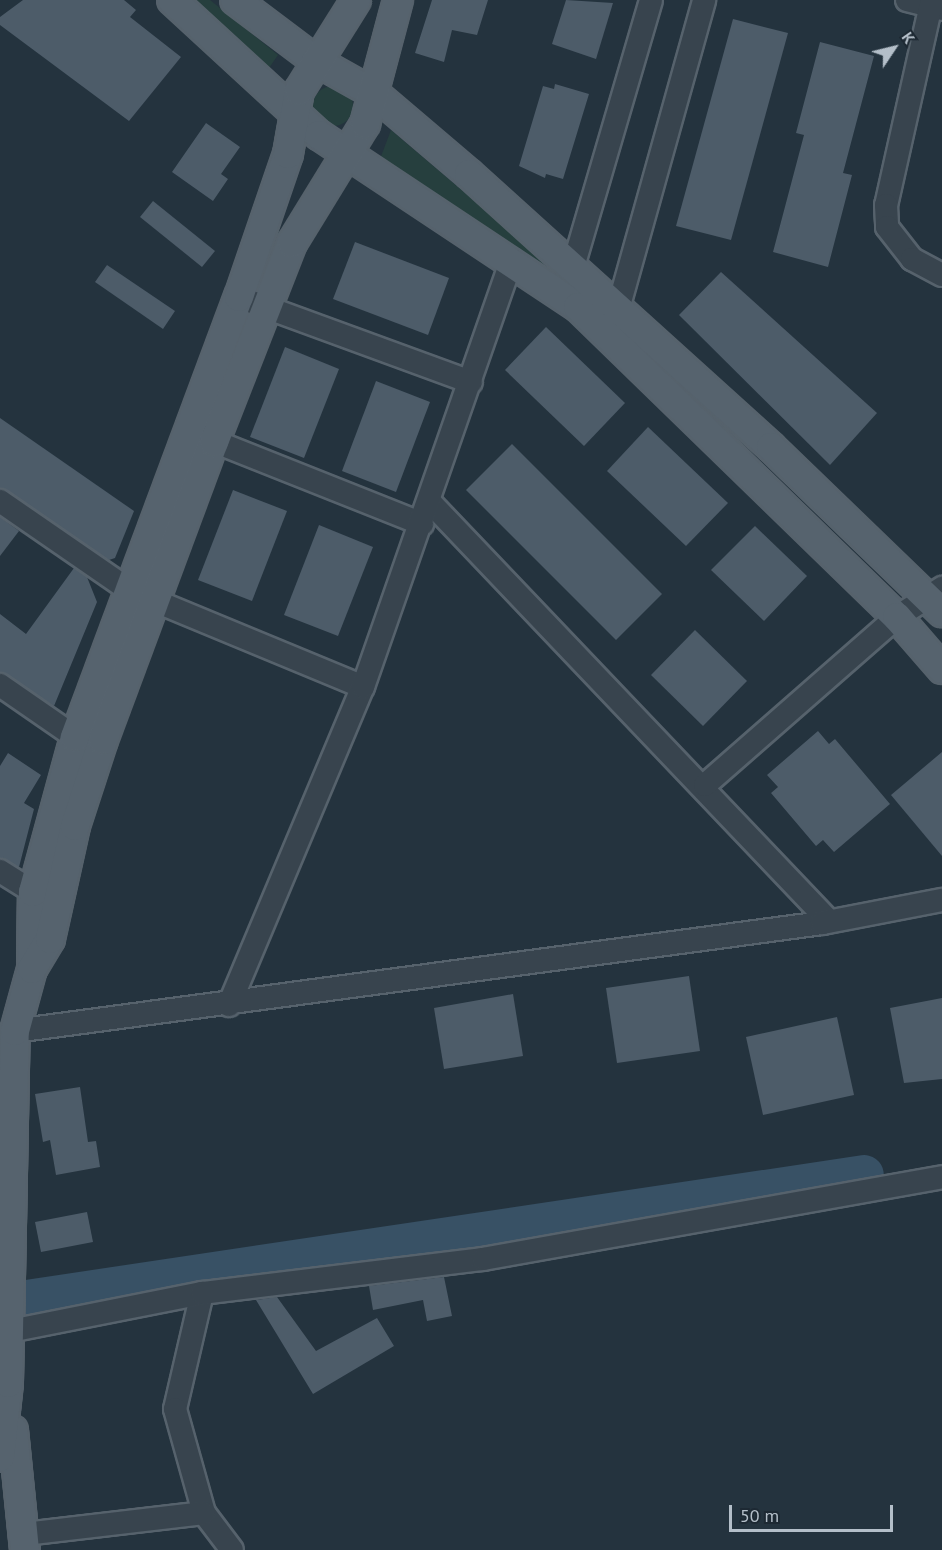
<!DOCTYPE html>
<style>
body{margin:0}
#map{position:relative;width:942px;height:1550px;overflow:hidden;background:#24333e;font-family:"PT Sans",sans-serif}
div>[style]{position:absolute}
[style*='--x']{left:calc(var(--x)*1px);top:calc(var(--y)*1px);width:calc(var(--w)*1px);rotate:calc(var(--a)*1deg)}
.green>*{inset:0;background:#263f3e}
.round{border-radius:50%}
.river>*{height:39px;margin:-19.5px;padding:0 19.5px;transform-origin:19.5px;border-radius:19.5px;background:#385165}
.building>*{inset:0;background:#4d5c69}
.roads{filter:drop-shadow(2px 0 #56626c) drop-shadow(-2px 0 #56626c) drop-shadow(0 2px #56626c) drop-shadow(0 -2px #56626c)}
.minor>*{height:22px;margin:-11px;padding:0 11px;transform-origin:11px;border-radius:11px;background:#38444e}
.major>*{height:28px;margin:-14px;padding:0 14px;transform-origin:14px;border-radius:14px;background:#56636e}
span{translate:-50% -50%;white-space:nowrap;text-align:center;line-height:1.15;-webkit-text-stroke:4.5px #1d2933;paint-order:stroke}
.north{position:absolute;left:864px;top:18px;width:60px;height:60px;-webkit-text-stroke:4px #1d2933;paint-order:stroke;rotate:55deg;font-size:16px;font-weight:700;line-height:24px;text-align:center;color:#b4bfc9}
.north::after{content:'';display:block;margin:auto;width:21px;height:27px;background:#b4bfc9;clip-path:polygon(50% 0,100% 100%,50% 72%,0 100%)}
.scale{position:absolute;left:729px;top:1505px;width:164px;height:27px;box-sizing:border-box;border:3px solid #b4bfc9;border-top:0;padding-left:8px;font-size:18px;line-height:21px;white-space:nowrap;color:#b4bfc9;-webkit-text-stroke:4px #1d2933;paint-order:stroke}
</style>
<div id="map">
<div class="green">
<div style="clip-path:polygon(187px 0,210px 0,278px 55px,267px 71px)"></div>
<div class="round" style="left:313px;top:86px;width:40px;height:40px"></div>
<div style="clip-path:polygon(391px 130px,549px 264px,542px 269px,380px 159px)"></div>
</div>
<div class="river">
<div style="--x:26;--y:1299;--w:847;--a:-8.48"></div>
</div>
<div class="building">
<div style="clip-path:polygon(23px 0,124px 0,136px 10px,130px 17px,181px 57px,129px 121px,0 25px,0 17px)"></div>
<div style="clip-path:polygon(432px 0,488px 0,477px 35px,452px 30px,444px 62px,415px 53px)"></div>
<div style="clip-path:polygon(566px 0,613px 3px,596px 59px,552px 44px)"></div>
<div style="clip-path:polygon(733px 19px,788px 33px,731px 240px,676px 226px)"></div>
<div style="clip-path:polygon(820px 42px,874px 56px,843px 173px,852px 175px,828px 267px,773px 252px,804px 135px,796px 133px)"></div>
<div style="clip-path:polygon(555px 84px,589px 94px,563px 179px,546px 174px,545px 178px,519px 166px,543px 86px,554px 89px)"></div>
<div style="clip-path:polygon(206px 123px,240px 147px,221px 174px,228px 179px,213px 201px,172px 172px)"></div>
<div style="clip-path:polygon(153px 201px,215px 251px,202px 267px,140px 217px)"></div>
<div style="clip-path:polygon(355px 242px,449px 278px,428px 335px,333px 299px)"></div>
<div style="clip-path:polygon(107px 265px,175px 311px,163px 329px,95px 282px)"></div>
<div style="clip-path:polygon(721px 272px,877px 413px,830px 465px,679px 315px)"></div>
<div style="clip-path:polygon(546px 327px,625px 403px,584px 446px,505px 370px)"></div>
<div style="clip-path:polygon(285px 347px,339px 369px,304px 458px,250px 437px)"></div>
<div style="clip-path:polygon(376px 381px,430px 402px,396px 492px,342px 471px)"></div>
<div style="clip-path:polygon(0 418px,134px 511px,115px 558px,109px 560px,0 488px)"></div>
<div style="clip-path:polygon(648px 427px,728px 503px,686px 546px,607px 471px)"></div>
<div style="clip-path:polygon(512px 444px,662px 594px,616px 640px,466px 490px)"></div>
<div style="clip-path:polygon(233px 490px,287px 511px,252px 601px,198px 580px)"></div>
<div style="clip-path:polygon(0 517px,19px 531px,0 556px)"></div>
<div style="clip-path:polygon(319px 525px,373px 547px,338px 636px,284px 615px)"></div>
<div style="clip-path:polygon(755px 526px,807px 576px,764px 621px,711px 570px)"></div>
<div style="clip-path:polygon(74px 568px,87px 577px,97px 602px,54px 706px,0 672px,0 614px,26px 634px)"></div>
<div style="clip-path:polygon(695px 630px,747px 681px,703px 726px,651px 675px)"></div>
<div style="clip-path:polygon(818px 731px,829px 744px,835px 739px,890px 804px,834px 852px,823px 840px,816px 846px,771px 793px,778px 787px,767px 775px)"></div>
<div style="clip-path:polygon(942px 752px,942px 856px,891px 795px)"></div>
<div style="clip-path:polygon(8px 753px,41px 775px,24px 803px,34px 809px,19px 867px,0 858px,0 766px)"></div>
<div style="clip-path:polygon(689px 976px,700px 1051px,617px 1063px,606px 988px)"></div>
<div style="clip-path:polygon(513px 994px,523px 1056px,444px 1069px,434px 1008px)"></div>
<div style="clip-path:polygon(942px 998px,942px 1079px,904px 1083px,890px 1008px)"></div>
<div style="clip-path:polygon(837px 1017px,854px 1095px,763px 1115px,746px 1037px)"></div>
<div style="clip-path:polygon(80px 1087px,88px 1142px,96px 1141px,100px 1167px,56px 1175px,50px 1140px,43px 1142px,35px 1094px)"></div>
<div style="clip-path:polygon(87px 1212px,93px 1242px,41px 1252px,35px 1222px)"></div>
<div style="clip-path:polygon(444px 1277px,452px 1316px,427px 1321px,423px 1300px,373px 1310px,369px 1286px)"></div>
<div style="clip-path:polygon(277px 1297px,316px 1351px,377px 1318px,394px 1346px,313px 1394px,256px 1300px)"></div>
</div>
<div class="roads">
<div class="minor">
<div style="--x:907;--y:0;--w:36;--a:14"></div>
<div style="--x:932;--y:0;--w:210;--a:102.6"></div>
<div style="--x:886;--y:205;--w:22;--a:87"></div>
<div style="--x:887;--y:227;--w:41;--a:52"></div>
<div style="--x:912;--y:259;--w:34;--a:28"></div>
<div style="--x:573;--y:267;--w:278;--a:-73.7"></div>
<div style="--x:252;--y:302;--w:233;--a:20.1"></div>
<div style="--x:618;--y:309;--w:321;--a:-74.4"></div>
<div style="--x:201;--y:436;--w:238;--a:21.7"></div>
<div style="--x:0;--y:501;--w:157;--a:34.6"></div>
<div style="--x:129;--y:590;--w:253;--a:22.5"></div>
<div style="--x:430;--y:502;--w:579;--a:46.4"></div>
<div style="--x:0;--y:685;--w:91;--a:34.7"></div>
<div style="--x:705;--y:785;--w:255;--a:-41.2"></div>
<div style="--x:897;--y:617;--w:54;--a:-32.8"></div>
<div style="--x:0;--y:871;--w:39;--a:32"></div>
<div style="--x:229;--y:1005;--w:345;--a:-67.2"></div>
<div style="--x:363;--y:687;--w:452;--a:-70.8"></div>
<div style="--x:15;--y:1031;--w:814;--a:-7.62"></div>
<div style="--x:822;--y:923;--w:122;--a:-10.9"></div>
<div style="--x:202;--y:1293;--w:119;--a:103.1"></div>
<div style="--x:175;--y:1409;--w:108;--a:74.4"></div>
<div style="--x:204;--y:1513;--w:46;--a:52.9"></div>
<div style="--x:0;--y:1333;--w:206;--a:-11.2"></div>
<div style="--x:202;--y:1293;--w:283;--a:-6.9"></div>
<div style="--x:483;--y:1259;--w:466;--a:-10.1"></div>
<div style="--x:25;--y:1534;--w:180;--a:-6.7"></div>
</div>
<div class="major">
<div style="--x:172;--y:0;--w:200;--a:42.6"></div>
<div style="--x:319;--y:135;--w:311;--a:33.6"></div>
<div style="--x:578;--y:307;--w:445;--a:44.2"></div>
<div style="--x:897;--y:617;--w:69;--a:49.1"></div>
<div style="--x:235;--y:0;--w:101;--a:37"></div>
<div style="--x:316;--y:61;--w:68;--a:29.2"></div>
<div style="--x:375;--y:94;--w:123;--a:40.4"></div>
<div style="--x:469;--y:174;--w:407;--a:42.1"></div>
<div style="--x:771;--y:447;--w:238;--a:44"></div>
<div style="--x:32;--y:969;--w:77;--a:-89.3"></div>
<div style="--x:33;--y:892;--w:161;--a:-74.8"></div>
<div style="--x:75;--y:737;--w:470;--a:-69.6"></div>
<div style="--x:239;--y:297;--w:151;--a:-71.1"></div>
<div style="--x:288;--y:154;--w:64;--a:-80.1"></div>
<div style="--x:299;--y:91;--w:107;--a:-57.9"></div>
<div style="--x:13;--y:1430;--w:121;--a:84.3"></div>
<div style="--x:0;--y:1457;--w:74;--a:-83.8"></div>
<div style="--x:8;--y:1383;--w:352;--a:-88.9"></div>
<div style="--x:15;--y:1031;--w:64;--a:-74.7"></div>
<div style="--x:32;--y:969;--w:35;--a:-59"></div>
<div style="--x:50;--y:939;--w:116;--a:-77.5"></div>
<div style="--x:75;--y:826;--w:90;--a:-72"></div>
<div style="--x:103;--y:740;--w:318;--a:-69.6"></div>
<div style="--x:214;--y:442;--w:214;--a:-68.6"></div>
<div style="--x:292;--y:243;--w:140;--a:-58.5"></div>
<div style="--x:365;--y:124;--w:128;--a:-75.1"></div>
</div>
</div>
<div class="north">K</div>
<div class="scale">50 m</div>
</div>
